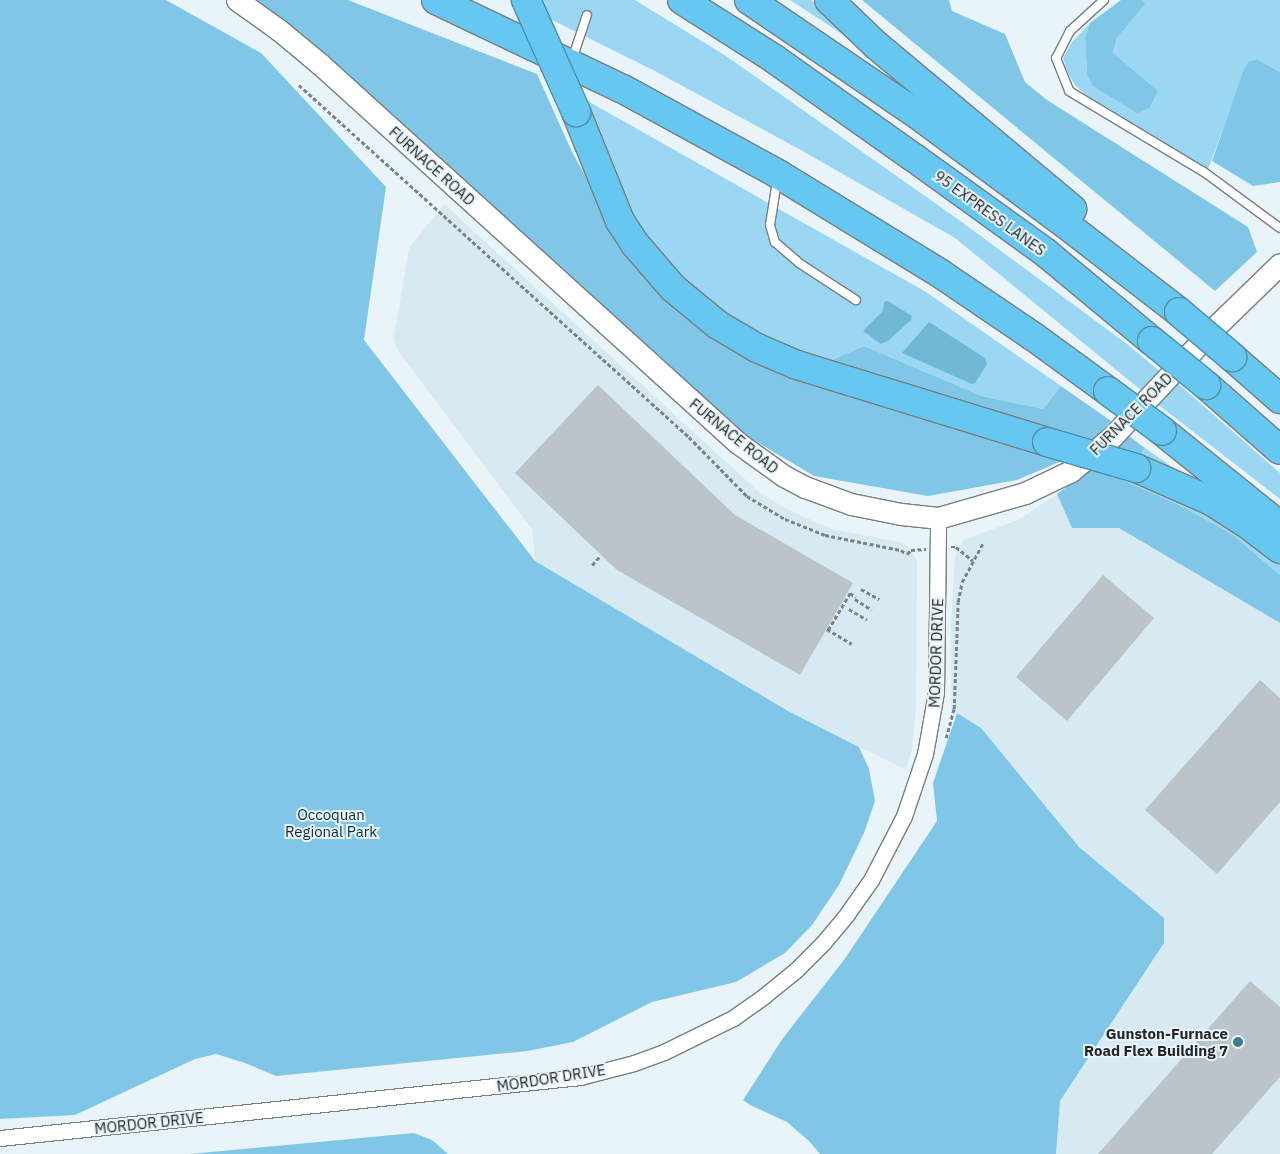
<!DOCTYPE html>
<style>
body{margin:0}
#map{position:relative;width:1280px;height:1154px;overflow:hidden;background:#e9f4f9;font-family:"IBM Plex Sans",sans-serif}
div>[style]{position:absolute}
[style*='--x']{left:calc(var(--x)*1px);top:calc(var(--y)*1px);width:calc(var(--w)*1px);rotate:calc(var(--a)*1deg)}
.built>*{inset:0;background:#d7eaf2}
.green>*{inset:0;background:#9bd7f3}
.forest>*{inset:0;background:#80c7e7}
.water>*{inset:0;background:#71b7d6}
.building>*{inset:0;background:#bac4c9}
.path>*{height:2.5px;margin-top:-1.25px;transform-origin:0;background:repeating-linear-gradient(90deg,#7c8386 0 4px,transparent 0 6.5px)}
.roads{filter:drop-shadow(1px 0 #767f84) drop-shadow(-1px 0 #767f84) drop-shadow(0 1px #767f84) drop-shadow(0 -1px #767f84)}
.service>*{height:8px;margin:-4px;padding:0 4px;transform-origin:4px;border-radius:4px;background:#fff}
.minor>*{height:15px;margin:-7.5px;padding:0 7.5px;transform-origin:7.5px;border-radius:7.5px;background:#fff}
.secondary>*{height:21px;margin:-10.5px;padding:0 10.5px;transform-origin:10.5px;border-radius:10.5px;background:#fff}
.motorway>*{height:28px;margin:-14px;padding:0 14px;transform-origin:14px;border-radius:14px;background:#66c8f1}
.bridges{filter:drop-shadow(1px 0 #4e8faa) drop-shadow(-1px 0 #4e8faa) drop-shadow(0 1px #4e8faa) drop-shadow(0 -1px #4e8faa)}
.motorway-bridge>*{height:28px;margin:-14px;padding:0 14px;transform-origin:14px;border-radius:14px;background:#66c8f1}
.dots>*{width:14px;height:14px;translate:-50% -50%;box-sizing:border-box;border:2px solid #e9f4f9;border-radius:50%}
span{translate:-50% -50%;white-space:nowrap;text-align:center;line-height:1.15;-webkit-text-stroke:4px #e9f4f9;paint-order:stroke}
.street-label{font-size:15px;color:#222627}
.park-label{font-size:15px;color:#0b2e3b}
.poi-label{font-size:15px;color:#222627;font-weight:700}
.right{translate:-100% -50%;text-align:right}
</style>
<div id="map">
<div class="built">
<div style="clip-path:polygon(444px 204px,758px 491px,783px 507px,831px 529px,905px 543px,917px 560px,916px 707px,912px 749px,906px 770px,788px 711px,535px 561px,532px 529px,396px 348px,394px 336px,409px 248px)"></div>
<div style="clip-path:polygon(1057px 494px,1072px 528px,1119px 528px,1280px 623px,1280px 1154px,1056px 1154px,1060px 1101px,1164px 943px,1164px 918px,1079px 847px,981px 728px,951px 710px,951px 623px,955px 556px,963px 540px,1018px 520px)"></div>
</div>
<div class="green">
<div style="clip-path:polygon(537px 0,635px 0,726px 56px,959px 220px,1127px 344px,1162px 373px,1142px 391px,955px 238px,799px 149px,653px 70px,546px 17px)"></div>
<div style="clip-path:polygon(790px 0,811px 0,871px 53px)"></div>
<div style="clip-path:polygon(1141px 0,1280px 0,1280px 72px,1257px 59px,1248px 62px,1208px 169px,1086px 95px,1074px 84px,1067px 71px,1063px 58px,1072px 42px,1090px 23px,1085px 37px,1087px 74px,1158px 91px,1113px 54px,1117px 38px,1146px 3px)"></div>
<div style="clip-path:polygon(577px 95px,926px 292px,1061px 386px,1043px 409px,982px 396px,864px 346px,827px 362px,771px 340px,728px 316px,686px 286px,639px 233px)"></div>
<div style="clip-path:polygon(1175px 381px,1280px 473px,1280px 499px,1156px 403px)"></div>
<div style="clip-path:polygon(1145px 448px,1185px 476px,1136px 460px)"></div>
<div style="clip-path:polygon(1094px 467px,1173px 492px,1265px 551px,1280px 563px,1280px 575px,1232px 534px,1179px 505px)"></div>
</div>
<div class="forest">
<div style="clip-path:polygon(0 0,166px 0,261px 53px,386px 187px,364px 340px,535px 561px,788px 711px,859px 747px,869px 769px,875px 801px,864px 833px,839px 885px,812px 925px,785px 953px,736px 982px,652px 1002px,573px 1042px,527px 1051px,276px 1076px,245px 1063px,216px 1054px,195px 1059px,75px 1115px,0 1119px)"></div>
<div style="clip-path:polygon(247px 0,348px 0,537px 74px,572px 152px,623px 244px,698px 326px,1064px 460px,1017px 480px,928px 496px,814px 476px,732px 427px,424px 143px)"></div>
<div style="clip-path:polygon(862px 0,949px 0,952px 11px,1005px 34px,1025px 82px,1047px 100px,1248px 227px,1257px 252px,1215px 291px)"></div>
<div style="clip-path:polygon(1121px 0,1141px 0,1146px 3px,1117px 38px,1113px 53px,1158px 91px,1149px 108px,1137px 113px,1093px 86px,1087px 74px,1085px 37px,1090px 23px)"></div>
<div style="clip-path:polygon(1257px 59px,1280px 72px,1280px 182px,1253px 186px,1212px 161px,1244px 69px,1248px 62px)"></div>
<div style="clip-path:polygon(864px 346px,982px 396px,1043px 409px,1061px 386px,1111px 421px,1092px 442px,827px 362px)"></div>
<div style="clip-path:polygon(1126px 434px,1145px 448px,1136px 460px,1113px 451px)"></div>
<div style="clip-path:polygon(1094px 467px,1179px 505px,1232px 534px,1280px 575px,1280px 623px,1119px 528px,1072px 528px,1057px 494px)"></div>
<div style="clip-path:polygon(957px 713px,981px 728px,1079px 847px,1164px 918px,1164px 943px,1060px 1101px,1056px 1154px,820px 1154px,809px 1141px,787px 1122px,750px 1105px,743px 1100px,783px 1038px,844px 960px,937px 821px,933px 783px)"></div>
<div style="clip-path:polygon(414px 1133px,432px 1140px,448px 1154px,190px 1154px)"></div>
</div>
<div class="water">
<div style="clip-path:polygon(888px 301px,912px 316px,911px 320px,888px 341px,881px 344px,863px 331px,883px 311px,884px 302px)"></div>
<div style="clip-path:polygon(929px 322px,985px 358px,987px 364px,975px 383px,972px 384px,902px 353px)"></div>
</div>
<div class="building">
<div style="clip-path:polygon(598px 385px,735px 515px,853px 583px,800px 675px,617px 570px,515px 473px)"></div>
<div style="clip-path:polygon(1103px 575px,1154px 618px,1067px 721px,1016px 677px)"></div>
<div style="clip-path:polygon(1260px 680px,1280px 698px,1280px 802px,1217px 874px,1145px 810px)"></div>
<div style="clip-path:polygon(1250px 981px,1280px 1007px,1280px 1077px,1212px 1154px,1098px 1154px)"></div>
</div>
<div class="path">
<div style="--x:299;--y:85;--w:525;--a:42.07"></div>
<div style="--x:689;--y:437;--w:83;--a:45.5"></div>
<div style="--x:747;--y:496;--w:44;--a:31.2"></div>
<div style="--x:785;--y:519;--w:43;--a:21.8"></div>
<div style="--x:825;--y:535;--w:77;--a:11.2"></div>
<div style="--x:901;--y:550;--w:7;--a:34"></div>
<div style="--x:907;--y:554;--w:6;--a:-45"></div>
<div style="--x:911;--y:550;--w:15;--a:-4"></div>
<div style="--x:951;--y:547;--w:5;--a:0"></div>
<div style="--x:956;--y:547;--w:22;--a:39"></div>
<div style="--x:592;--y:565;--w:13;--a:-48"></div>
<div style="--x:861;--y:589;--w:21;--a:29"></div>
<div style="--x:855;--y:599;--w:20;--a:33"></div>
<div style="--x:849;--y:609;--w:21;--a:31"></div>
<div style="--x:827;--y:629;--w:29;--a:31"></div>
<div style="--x:828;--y:630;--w:43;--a:-59.3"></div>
<div style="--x:850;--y:593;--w:7;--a:34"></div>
<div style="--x:946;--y:738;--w:30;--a:-75"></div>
<div style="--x:954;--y:709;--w:107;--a:-87.9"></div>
<div style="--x:958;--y:602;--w:20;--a:-79"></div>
<div style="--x:962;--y:582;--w:44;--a:-61.7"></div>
</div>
<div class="roads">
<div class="service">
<div style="--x:1104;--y:0;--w:46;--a:137.6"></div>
<div style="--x:1070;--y:31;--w:30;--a:117"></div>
<div style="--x:1056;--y:58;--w:35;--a:68"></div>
<div style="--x:1069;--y:91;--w:157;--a:31"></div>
<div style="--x:1204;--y:172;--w:94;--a:36.4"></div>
<div style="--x:572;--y:60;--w:47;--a:-71.6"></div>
<div style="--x:777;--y:181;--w:45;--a:99"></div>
<div style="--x:770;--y:225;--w:18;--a:74"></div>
<div style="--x:775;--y:242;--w:32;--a:41"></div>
<div style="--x:799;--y:263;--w:68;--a:33"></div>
</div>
<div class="minor">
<div style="--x:0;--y:1138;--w:583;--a:-6"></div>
<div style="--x:580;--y:1077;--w:56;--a:-14.5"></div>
<div style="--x:634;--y:1063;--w:32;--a:-20"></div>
<div style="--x:664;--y:1052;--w:77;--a:-26.2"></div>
<div style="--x:733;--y:1018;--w:38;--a:-35"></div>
<div style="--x:764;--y:996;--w:41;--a:-39.1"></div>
<div style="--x:796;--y:970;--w:38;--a:-45"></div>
<div style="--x:823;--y:943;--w:38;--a:-50"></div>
<div style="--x:847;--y:914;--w:42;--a:-54.8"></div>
<div style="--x:871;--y:880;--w:72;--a:-62.7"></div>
<div style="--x:904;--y:816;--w:65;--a:-71.3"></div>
<div style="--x:925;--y:754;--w:63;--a:-79.9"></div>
<div style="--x:936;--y:692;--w:174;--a:-89.3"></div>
</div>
<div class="secondary">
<div style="--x:237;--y:0;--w:52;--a:35.5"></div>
<div style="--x:279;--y:30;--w:53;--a:39.7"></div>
<div style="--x:320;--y:64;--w:564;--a:42.2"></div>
<div style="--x:738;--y:443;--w:57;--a:35.7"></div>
<div style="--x:784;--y:476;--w:24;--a:28"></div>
<div style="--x:805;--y:487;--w:49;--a:20.3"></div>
<div style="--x:851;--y:504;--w:51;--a:11.3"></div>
<div style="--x:901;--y:514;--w:37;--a:6"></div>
<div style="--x:938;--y:518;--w:91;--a:-16"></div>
<div style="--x:1025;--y:493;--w:51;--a:-25.6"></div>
<div style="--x:1071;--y:471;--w:55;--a:-39.8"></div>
<div style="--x:1113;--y:436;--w:139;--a:-47"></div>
<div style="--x:1208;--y:334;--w:100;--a:-44.2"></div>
</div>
<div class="motorway">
<div style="--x:436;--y:0;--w:207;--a:25.5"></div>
<div style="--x:623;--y:89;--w:177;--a:28.7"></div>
<div style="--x:778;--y:174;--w:191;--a:31.5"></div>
<div style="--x:941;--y:274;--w:112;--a:34.1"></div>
<div style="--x:1034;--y:337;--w:92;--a:36.1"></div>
<div style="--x:682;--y:0;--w:108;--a:32.5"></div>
<div style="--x:773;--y:58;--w:171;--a:35.3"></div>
<div style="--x:913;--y:157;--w:164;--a:35.8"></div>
<div style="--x:1046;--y:253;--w:138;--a:39.7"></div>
<div style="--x:749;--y:0;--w:199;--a:34.2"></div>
<div style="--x:914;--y:112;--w:187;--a:36.5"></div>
<div style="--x:1064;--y:223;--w:145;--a:37.7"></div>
<div style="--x:829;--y:0;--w:65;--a:43.8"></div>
<div style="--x:876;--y:45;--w:256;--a:39.9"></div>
<div style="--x:576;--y:112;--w:118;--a:68"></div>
<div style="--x:620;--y:221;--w:27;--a:57"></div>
<div style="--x:635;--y:244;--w:58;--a:49.2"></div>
<div style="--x:673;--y:288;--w:58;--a:39.4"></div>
<div style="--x:718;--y:325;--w:45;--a:30.5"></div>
<div style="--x:757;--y:348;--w:43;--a:23"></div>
<div style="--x:797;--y:365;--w:262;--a:17.1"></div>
<div style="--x:1232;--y:357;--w:64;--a:41.2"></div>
<div style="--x:1206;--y:385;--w:98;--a:41.3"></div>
<div style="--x:1162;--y:431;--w:151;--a:38.8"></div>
<div style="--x:1136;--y:468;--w:82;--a:23.7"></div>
<div style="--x:1211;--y:501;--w:41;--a:32.2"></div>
<div style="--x:1246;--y:523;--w:43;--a:37.4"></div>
</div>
</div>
<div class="bridges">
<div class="motorway-bridge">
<div style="--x:526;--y:0;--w:123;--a:65.9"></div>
<div style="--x:1179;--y:312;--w:70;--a:40.3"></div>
<div style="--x:1152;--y:341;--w:70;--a:39.2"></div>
<div style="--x:1108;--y:391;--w:67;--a:36.5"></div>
<div style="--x:1047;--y:442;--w:93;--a:16.3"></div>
</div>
</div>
<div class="dots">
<div style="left:1238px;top:1042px;background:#3f7992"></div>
</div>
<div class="street-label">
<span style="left:432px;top:166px;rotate:42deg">FURNACE ROAD</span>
<span style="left:990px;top:213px;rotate:36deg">95 EXPRESS LANES</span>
<span style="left:1131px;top:414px;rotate:-45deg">FURNACE ROAD</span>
<span style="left:734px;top:436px;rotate:39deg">FURNACE ROAD</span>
<span style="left:936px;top:653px;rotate:-88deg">MORDOR DRIVE</span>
<span style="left:551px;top:1078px;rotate:-9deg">MORDOR DRIVE</span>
<span style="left:149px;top:1123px;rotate:-6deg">MORDOR DRIVE</span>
</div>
<div class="park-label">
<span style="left:331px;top:823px">Occoquan<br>Regional Park</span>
</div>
<div class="poi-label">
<span class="right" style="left:1228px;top:1042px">Gunston-Furnace<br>Road Flex Building 7</span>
</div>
</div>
